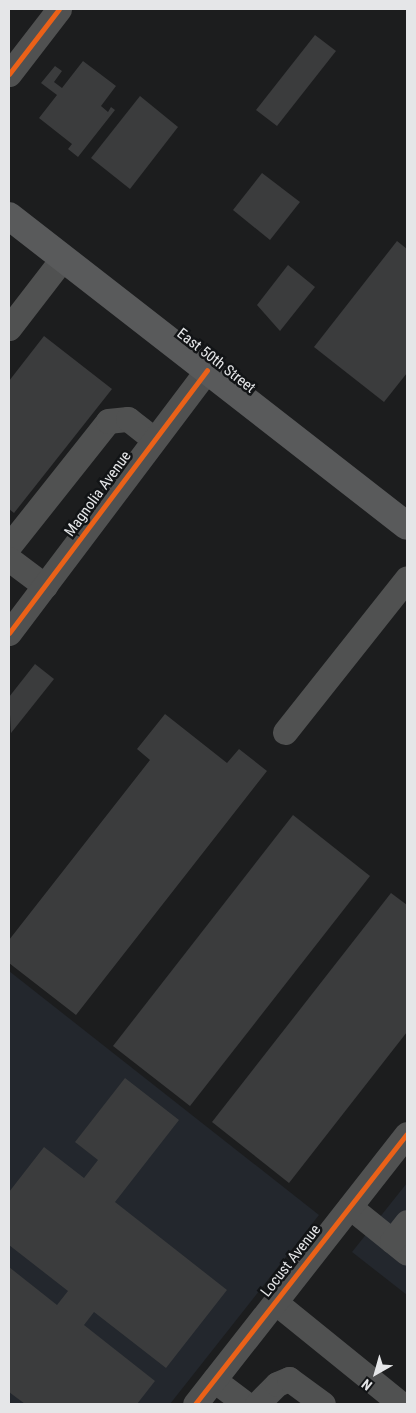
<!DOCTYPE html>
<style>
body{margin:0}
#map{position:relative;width:416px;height:1413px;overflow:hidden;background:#1c1d1e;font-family:"Roboto Condensed",sans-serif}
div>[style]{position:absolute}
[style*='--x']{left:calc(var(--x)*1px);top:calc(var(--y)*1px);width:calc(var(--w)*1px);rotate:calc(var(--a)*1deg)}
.built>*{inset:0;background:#23272d}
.building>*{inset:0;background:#3b3c3d}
.minor>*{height:25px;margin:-12.5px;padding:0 12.5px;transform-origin:12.5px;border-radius:12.5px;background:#505151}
.major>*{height:28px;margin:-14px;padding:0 14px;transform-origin:14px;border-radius:14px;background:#595a5b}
.cycleway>*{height:5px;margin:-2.5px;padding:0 2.5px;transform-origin:2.5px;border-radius:2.5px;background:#ea6118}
span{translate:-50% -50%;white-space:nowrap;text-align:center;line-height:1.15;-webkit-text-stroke:5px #121416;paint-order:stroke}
.street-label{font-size:15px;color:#e5e6e8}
.frame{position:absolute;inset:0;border:10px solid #e5e6e8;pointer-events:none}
.north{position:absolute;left:351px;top:1348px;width:50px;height:50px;-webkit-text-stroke:4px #121416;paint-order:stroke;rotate:218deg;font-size:14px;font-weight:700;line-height:20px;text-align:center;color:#e5e6e8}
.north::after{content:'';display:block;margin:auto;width:18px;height:22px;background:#e5e6e8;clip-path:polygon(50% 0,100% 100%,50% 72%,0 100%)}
</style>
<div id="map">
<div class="built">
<div style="clip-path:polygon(9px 971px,319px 1215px,170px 1404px,9px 1404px)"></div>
<div style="clip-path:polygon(407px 1183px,407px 1295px,352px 1252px)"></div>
</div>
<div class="building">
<div style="clip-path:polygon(315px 35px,336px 51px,277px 126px,256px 110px)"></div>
<div style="clip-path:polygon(83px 61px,116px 86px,101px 106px,108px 112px,111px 107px,115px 110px,78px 157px,68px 149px,72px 144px,39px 118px,57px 95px,41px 83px,55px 66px,62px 71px,54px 82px,62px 88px)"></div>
<div style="clip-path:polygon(140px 96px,178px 127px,130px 189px,91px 158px)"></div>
<div style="clip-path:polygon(262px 173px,300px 202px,270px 240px,233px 210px)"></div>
<div style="clip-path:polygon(397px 241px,407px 249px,407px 373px,384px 402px,314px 347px)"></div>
<div style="clip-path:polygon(288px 265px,315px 287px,280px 331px,257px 305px)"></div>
<div style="clip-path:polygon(44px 336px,112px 389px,14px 513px,9px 509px,9px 381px)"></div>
<div style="clip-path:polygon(35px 664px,54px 679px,11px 733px,9px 697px)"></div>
<div style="clip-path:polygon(165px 714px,227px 763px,239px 749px,267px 771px,76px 1015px,9px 963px,9px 940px,150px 760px,137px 749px)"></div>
<div style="clip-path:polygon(293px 815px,370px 876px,190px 1106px,113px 1046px)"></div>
<div style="clip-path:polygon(391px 893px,407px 905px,407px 1032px,289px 1183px,212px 1122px)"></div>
<div style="clip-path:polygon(125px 1078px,179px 1120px,115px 1202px,227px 1290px,166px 1368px,94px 1312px,84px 1325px,155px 1381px,137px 1404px,25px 1404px,9px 1392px,9px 1267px,57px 1305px,68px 1291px,9px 1245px,9px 1192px,44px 1147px,84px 1178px,98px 1160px,75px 1142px)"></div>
</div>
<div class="minor">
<div style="--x:9;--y:74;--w:82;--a:-52.4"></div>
<div style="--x:9;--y:328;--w:88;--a:-52.4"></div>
<div style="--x:9;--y:546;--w:159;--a:-51.6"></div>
<div style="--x:108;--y:421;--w:20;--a:-6"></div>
<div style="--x:128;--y:419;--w:33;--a:38"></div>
<div style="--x:9;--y:559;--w:45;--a:36.9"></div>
<div style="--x:9;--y:633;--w:329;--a:-53"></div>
<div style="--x:285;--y:732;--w:196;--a:-51.6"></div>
<div style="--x:350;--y:1207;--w:73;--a:38.9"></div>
<div style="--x:392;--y:1241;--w:24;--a:-52"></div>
<div style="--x:275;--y:1302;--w:162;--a:39"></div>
<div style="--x:214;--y:1380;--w:40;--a:37"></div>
<div style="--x:195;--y:1404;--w:343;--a:-51.9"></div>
<div style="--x:257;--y:1404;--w:28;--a:-45"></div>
<div style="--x:277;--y:1384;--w:13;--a:-23"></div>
<div style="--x:289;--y:1379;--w:42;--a:36.3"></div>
</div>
<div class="major">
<div style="--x:9;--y:216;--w:504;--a:37.91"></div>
</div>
<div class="cycleway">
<div style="--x:9;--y:74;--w:82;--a:-52.4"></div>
<div style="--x:9;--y:633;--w:329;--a:-53"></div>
<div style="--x:195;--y:1404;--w:343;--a:-51.9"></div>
</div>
<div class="street-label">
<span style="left:216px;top:361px;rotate:38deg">East 50th Street</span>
<span style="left:98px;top:494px;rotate:-54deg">Magnolia Avenue</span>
<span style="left:291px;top:1261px;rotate:-52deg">Locust Avenue</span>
</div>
<div class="frame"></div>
<div class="north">N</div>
</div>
